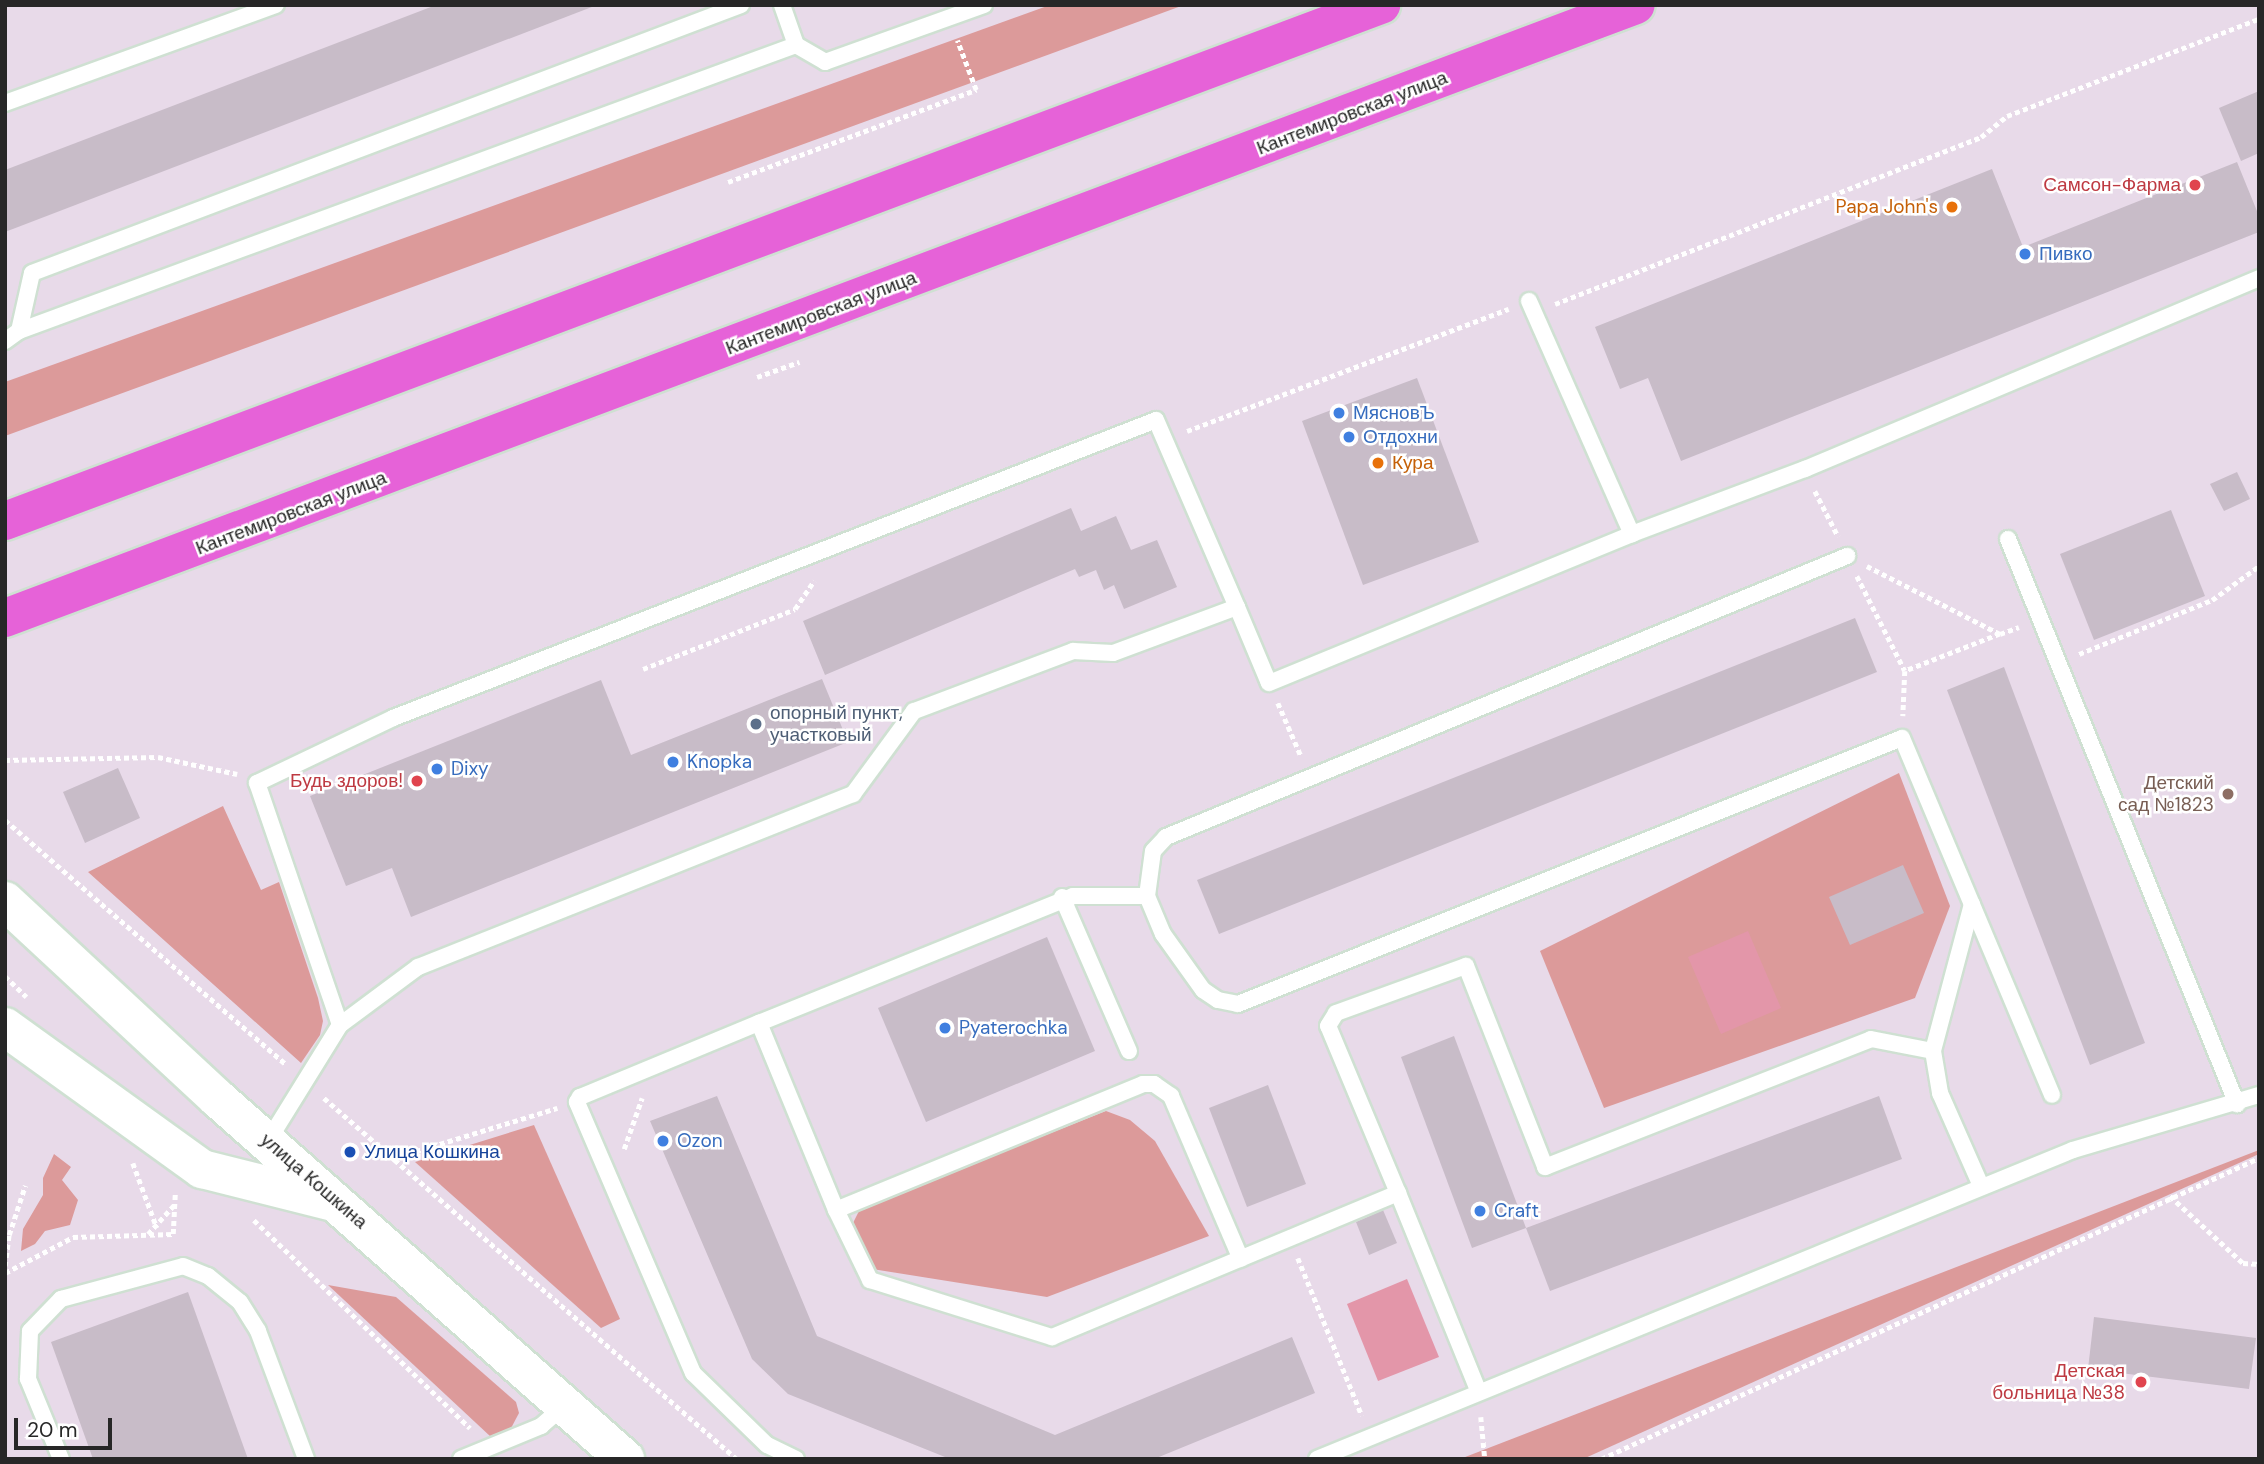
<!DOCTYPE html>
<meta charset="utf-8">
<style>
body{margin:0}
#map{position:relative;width:2264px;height:1464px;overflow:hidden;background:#e8dae9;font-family:"DM Sans",sans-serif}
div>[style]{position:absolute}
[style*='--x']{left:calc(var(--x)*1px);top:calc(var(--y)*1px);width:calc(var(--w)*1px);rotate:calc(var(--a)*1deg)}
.green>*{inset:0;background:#dc9a9a}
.pitch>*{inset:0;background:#e396a9}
.building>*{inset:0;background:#c8bcc8}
.path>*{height:4.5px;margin-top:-2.25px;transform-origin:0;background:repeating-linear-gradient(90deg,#fff 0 5px,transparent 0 8.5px)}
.roads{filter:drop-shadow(2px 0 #cfe0d2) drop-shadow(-2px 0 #cfe0d2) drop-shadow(0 2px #cfe0d2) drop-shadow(0 -2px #cfe0d2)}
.service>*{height:16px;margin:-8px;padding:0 8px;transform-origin:8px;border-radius:8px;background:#fff}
.secondary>*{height:38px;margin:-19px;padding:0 19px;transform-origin:19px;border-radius:19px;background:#fff}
.primary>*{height:38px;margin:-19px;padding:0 19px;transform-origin:19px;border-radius:19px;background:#e662d8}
.dots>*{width:19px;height:19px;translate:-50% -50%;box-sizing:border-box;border:4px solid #fff;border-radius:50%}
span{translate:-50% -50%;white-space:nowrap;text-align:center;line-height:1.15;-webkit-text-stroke:5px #fff;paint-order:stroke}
.street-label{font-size:19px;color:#272727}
.health-label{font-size:19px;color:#be3a42}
.right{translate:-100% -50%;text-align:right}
.food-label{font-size:19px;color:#c56008}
.left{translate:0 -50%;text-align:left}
.shop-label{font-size:19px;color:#366cbe}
.service-label{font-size:19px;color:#4e5e75}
.education-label{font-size:19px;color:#785e54}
.transit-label{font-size:19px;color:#164399}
.frame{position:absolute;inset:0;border:7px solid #272727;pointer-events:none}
.scale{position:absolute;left:14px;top:1418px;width:98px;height:32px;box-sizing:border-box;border:4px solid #272727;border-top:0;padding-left:9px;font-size:21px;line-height:24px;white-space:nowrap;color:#272727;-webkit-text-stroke:5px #fff;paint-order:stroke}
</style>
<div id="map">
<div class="green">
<div style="clip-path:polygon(1050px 5px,1184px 5px,5px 436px,5px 382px)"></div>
<div style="clip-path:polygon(1899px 773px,1950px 906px,1915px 998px,1604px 1108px,1540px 951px)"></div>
<div style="clip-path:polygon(223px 806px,261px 890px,279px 882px,318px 998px,323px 1021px,320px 1035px,301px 1063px,88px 872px)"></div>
<div style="clip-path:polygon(1106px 1111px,1130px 1120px,1155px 1141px,1209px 1236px,1047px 1297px,866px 1268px,852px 1225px,860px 1209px)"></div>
<div style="clip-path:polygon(534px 1125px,620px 1319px,601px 1328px,415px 1162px)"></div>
<div style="clip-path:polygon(2259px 1150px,2259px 1154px,1583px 1459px,1460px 1459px)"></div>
<div style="clip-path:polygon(54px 1154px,71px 1167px,62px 1180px,78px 1200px,70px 1225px,45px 1231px,35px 1244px,21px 1251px,23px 1229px,43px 1195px,43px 1178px)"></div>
<div style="clip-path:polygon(328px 1285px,396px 1297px,516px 1402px,519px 1413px,509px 1432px,491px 1437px)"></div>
</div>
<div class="pitch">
<div style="clip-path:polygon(1748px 931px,1781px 1008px,1721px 1034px,1688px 957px)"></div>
<div style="clip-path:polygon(1407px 1279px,1439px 1357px,1378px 1381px,1347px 1304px)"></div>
</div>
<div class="building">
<div style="clip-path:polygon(436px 5px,597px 5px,5px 232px,5px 170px)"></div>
<div style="clip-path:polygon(2259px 91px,2259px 153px,2241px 161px,2219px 108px)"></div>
<div style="clip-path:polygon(2237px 162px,2259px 216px,2259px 232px,1681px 461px,1648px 378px,1620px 389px,1595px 327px,1992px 169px,2023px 247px)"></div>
<div style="clip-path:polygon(1417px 378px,1479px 542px,1363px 585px,1302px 421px)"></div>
<div style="clip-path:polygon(2237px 472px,2250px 499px,2224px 511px,2210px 484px)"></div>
<div style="clip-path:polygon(1071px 508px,1081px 531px,1116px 516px,1131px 550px,1157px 540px,1177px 587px,1124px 609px,1114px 585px,1104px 590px,1096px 570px,1079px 577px,1075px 569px,825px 675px,803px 621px)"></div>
<div style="clip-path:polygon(2171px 510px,2205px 596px,2094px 640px,2060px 554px)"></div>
<div style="clip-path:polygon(1855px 618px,1877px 672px,1219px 934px,1197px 880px)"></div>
<div style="clip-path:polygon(2004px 667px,2145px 1043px,2090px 1065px,1947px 690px)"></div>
<div style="clip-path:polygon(822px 679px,848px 742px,411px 917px,392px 868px,346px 886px,310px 796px,601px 680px,631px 755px)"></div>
<div style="clip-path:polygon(118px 768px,140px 818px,85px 843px,63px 792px)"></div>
<div style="clip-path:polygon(1903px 865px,1924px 913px,1850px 945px,1829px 897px)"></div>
<div style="clip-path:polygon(1047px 937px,1095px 1051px,926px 1122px,878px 1008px)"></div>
<div style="clip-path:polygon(1454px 1036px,1526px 1228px,1472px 1248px,1401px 1057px)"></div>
<div style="clip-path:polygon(1268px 1085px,1306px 1184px,1247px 1207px,1209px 1108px)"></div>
<div style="clip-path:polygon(717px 1096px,817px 1336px,1055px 1435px,1292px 1337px,1315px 1393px,1154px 1459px,950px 1459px,788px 1394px,752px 1359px,650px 1121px)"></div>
<div style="clip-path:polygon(1879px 1096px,1902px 1159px,1550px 1291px,1526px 1228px)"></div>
<div style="clip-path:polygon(1383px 1210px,1397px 1243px,1369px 1255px,1356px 1222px)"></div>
<div style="clip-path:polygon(188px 1292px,248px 1459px,93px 1459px,51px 1342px)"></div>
<div style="clip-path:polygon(2094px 1317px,2256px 1338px,2249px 1389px,2088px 1369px)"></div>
</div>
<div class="path">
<div style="--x:728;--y:182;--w:265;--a:-20.4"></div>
<div style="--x:976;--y:90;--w:53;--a:-110.8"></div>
<div style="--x:1555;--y:304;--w:458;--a:-21.4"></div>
<div style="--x:1981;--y:137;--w:33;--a:-39"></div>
<div style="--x:2007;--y:116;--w:270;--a:-21.1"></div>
<div style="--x:757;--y:377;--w:45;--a:-19.7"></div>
<div style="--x:1187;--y:431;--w:344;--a:-20.8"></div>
<div style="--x:1815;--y:491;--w:51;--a:62.9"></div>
<div style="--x:1867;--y:566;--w:149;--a:27.1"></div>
<div style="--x:2000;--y:634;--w:102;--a:158.7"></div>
<div style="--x:1857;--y:576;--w:106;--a:63.2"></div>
<div style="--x:1905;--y:671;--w:45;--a:92.5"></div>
<div style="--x:2000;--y:634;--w:20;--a:-20"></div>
<div style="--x:2079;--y:654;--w:144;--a:-22.1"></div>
<div style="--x:2212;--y:600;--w:58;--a:-35.9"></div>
<div style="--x:643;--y:669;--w:163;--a:-21.5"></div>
<div style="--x:795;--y:609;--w:34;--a:-56"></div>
<div style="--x:1278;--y:703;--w:58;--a:66.5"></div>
<div style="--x:5;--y:760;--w:153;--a:-1.1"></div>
<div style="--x:158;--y:757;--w:81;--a:12.1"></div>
<div style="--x:5;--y:820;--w:372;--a:41"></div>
<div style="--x:5;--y:976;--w:30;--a:44"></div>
<div style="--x:324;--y:1098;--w:549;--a:41.16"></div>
<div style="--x:624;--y:1149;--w:54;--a:-70.6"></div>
<div style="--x:391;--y:1159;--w:174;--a:-17.1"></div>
<div style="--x:133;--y:1163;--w:69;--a:69.7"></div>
<div style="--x:2170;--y:1196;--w:99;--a:42.5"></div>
<div style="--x:2243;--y:1263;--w:16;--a:4"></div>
<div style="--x:254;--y:1220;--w:300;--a:43.9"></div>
<div style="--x:148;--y:1234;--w:40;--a:-48"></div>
<div style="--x:1298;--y:1258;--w:170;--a:67.9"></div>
<div style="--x:5;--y:1266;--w:31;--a:-83"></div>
<div style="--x:9;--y:1235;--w:52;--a:-71.9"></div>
<div style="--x:5;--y:1273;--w:77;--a:-27.9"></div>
<div style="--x:73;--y:1237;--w:100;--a:-1.7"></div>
<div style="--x:173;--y:1234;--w:40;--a:-87.1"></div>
<div style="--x:1481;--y:1417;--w:42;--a:84.6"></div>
<div style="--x:1601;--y:1459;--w:724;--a:-24.58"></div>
</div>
<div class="roads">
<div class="service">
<div style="--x:782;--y:5;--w:42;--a:70.7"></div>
<div style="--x:796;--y:45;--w:34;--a:30"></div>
<div style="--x:825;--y:62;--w:169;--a:-19.7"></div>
<div style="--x:5;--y:103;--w:288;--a:-19.9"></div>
<div style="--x:1529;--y:301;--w:255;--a:66.2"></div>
<div style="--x:1632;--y:534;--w:185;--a:-20.6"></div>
<div style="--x:1805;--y:469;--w:493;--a:-22.8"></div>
<div style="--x:19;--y:331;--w:828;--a:-20.21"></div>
<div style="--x:5;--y:341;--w:17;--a:-36"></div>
<div style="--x:19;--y:331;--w:59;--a:-77.4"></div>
<div style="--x:32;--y:273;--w:758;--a:-20.71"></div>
<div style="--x:1156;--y:420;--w:204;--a:66.6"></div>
<div style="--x:1237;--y:607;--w:132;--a:159.6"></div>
<div style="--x:1113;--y:653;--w:40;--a:-177.1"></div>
<div style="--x:1073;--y:651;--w:170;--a:159.3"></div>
<div style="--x:914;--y:711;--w:103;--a:126.3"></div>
<div style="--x:853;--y:794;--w:468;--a:158.3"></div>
<div style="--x:418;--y:967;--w:97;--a:143.4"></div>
<div style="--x:340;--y:1025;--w:256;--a:-108.9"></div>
<div style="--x:257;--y:783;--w:151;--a:-25.5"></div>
<div style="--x:393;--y:718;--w:819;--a:-21.33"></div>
<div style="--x:2008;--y:539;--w:610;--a:67.94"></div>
<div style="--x:1237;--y:607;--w:82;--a:67.2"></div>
<div style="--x:1269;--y:683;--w:392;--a:-22.3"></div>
<div style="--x:1147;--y:896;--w:45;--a:-82.4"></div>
<div style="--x:1153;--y:851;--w:19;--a:-47"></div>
<div style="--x:1166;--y:837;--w:737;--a:-22.42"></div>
<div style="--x:1062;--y:897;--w:168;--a:66.5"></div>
<div style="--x:1972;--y:904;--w:152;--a:104.9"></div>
<div style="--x:1933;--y:1051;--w:43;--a:80.5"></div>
<div style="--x:1940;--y:1093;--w:102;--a:66.2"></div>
<div style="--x:759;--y:1023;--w:339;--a:-22"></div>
<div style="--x:1073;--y:896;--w:74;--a:0"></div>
<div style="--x:1147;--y:896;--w:41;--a:67.2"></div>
<div style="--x:1163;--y:934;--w:69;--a:54.5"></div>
<div style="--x:1203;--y:990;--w:18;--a:34"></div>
<div style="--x:1218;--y:1000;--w:20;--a:11"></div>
<div style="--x:1238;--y:1004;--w:715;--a:-21.83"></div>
<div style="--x:1902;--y:738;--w:387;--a:67.2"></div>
<div style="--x:268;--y:1141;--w:137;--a:-58.2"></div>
<div style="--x:1398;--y:1193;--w:181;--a:-112.7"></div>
<div style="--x:1328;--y:1026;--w:15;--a:-58"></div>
<div style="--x:1336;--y:1013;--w:138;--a:-19.9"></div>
<div style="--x:1466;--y:966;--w:216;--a:68.5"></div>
<div style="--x:1545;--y:1167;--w:350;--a:-21.4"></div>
<div style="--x:1871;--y:1039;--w:63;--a:11"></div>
<div style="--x:836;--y:1210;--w:332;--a:-22.3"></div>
<div style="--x:1143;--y:1084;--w:11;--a:0"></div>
<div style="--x:1154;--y:1084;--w:21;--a:35"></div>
<div style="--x:1171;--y:1096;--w:177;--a:66.8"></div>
<div style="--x:61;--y:1459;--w:87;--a:-112.4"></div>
<div style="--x:28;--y:1379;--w:48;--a:-87.6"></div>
<div style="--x:30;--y:1331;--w:45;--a:-45.9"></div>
<div style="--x:61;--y:1299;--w:126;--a:-15.1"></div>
<div style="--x:183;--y:1266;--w:27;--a:22"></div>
<div style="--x:208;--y:1276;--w:41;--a:39.1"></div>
<div style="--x:240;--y:1302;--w:34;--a:58"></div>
<div style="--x:258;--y:1331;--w:137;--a:69.4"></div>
<div style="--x:461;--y:1459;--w:87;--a:-22.4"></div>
<div style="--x:541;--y:1426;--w:32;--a:-41"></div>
<div style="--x:796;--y:1459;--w:32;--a:-154"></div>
<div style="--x:767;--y:1445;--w:103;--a:-135.8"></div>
<div style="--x:693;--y:1373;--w:295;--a:-113.2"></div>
<div style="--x:577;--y:1102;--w:6;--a:-59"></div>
<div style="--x:580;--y:1097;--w:194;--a:-22.5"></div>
<div style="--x:759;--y:1023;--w:202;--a:67.6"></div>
<div style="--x:836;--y:1210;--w:78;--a:64.1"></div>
<div style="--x:870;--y:1280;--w:191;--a:17.4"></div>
<div style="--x:1052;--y:1337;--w:375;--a:-22.6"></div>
<div style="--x:1398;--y:1193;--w:215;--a:67.9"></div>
<div style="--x:1317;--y:1459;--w:817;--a:-22.23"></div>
<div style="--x:2073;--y:1150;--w:194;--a:-16.5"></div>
</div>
<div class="secondary">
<div style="--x:5;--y:901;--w:289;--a:42.9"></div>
<div style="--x:217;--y:1098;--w:545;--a:41.5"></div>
<div style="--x:5;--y:1027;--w:243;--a:35.8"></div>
<div style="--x:202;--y:1169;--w:135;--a:14.1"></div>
</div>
<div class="primary">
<div style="--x:5;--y:521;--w:1470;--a:-20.56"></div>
<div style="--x:5;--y:618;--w:1742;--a:-20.6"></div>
</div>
</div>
<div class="dots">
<div style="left:2195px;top:185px;background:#e0444e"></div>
<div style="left:1952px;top:207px;background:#e8710a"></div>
<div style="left:2025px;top:254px;background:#3f7fe0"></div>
<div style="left:1339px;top:413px;background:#3f7fe0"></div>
<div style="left:1349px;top:437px;background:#3f7fe0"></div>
<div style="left:1378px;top:463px;background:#e8710a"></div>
<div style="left:756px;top:724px;background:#5c6f8a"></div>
<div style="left:673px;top:762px;background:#3f7fe0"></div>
<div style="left:437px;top:769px;background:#3f7fe0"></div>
<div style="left:417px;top:781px;background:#e0444e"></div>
<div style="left:2228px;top:794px;background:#8d6e63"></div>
<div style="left:945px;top:1028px;background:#3f7fe0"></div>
<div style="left:663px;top:1141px;background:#3f7fe0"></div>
<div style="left:350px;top:1152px;background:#1a4fb4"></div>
<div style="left:1480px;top:1211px;background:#3f7fe0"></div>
<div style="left:2141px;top:1382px;background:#e0444e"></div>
</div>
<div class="street-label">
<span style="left:1352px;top:113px;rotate:-21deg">Кантемировская улица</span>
<span style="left:821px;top:313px;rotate:-21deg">Кантемировская улица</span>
<span style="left:291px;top:513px;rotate:-21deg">Кантемировская улица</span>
<span style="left:314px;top:1181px;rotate:41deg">улица Кошкина</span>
</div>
<div class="health-label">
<span class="right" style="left:2181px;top:185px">Самсон-Фарма</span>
<span class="right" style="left:403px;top:781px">Будь здоров!</span>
<span class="right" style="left:2125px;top:1382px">Детская<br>больница №38</span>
</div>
<div class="food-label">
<span class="right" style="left:1938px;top:207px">Papa John's</span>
<span class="left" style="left:1392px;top:463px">Кура</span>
</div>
<div class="shop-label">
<span class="left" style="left:2039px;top:254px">Пивко</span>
<span class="left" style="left:1353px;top:413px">МясновЪ</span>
<span class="left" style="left:1363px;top:437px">Отдохни</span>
<span class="left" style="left:687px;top:762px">Knopka</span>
<span class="left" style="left:451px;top:769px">Dixy</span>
<span class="left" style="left:959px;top:1028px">Pyaterochka</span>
<span class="left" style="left:677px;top:1141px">Ozon</span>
<span class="left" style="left:1494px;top:1211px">Craft</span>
</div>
<div class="service-label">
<span class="left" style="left:770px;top:724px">опорный пункт,<br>участковый</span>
</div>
<div class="education-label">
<span class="right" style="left:2214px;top:794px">Детский<br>сад №1823</span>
</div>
<div class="transit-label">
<span class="left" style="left:364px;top:1152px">Улица Кошкина</span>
</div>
<div class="frame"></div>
<div class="scale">20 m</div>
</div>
